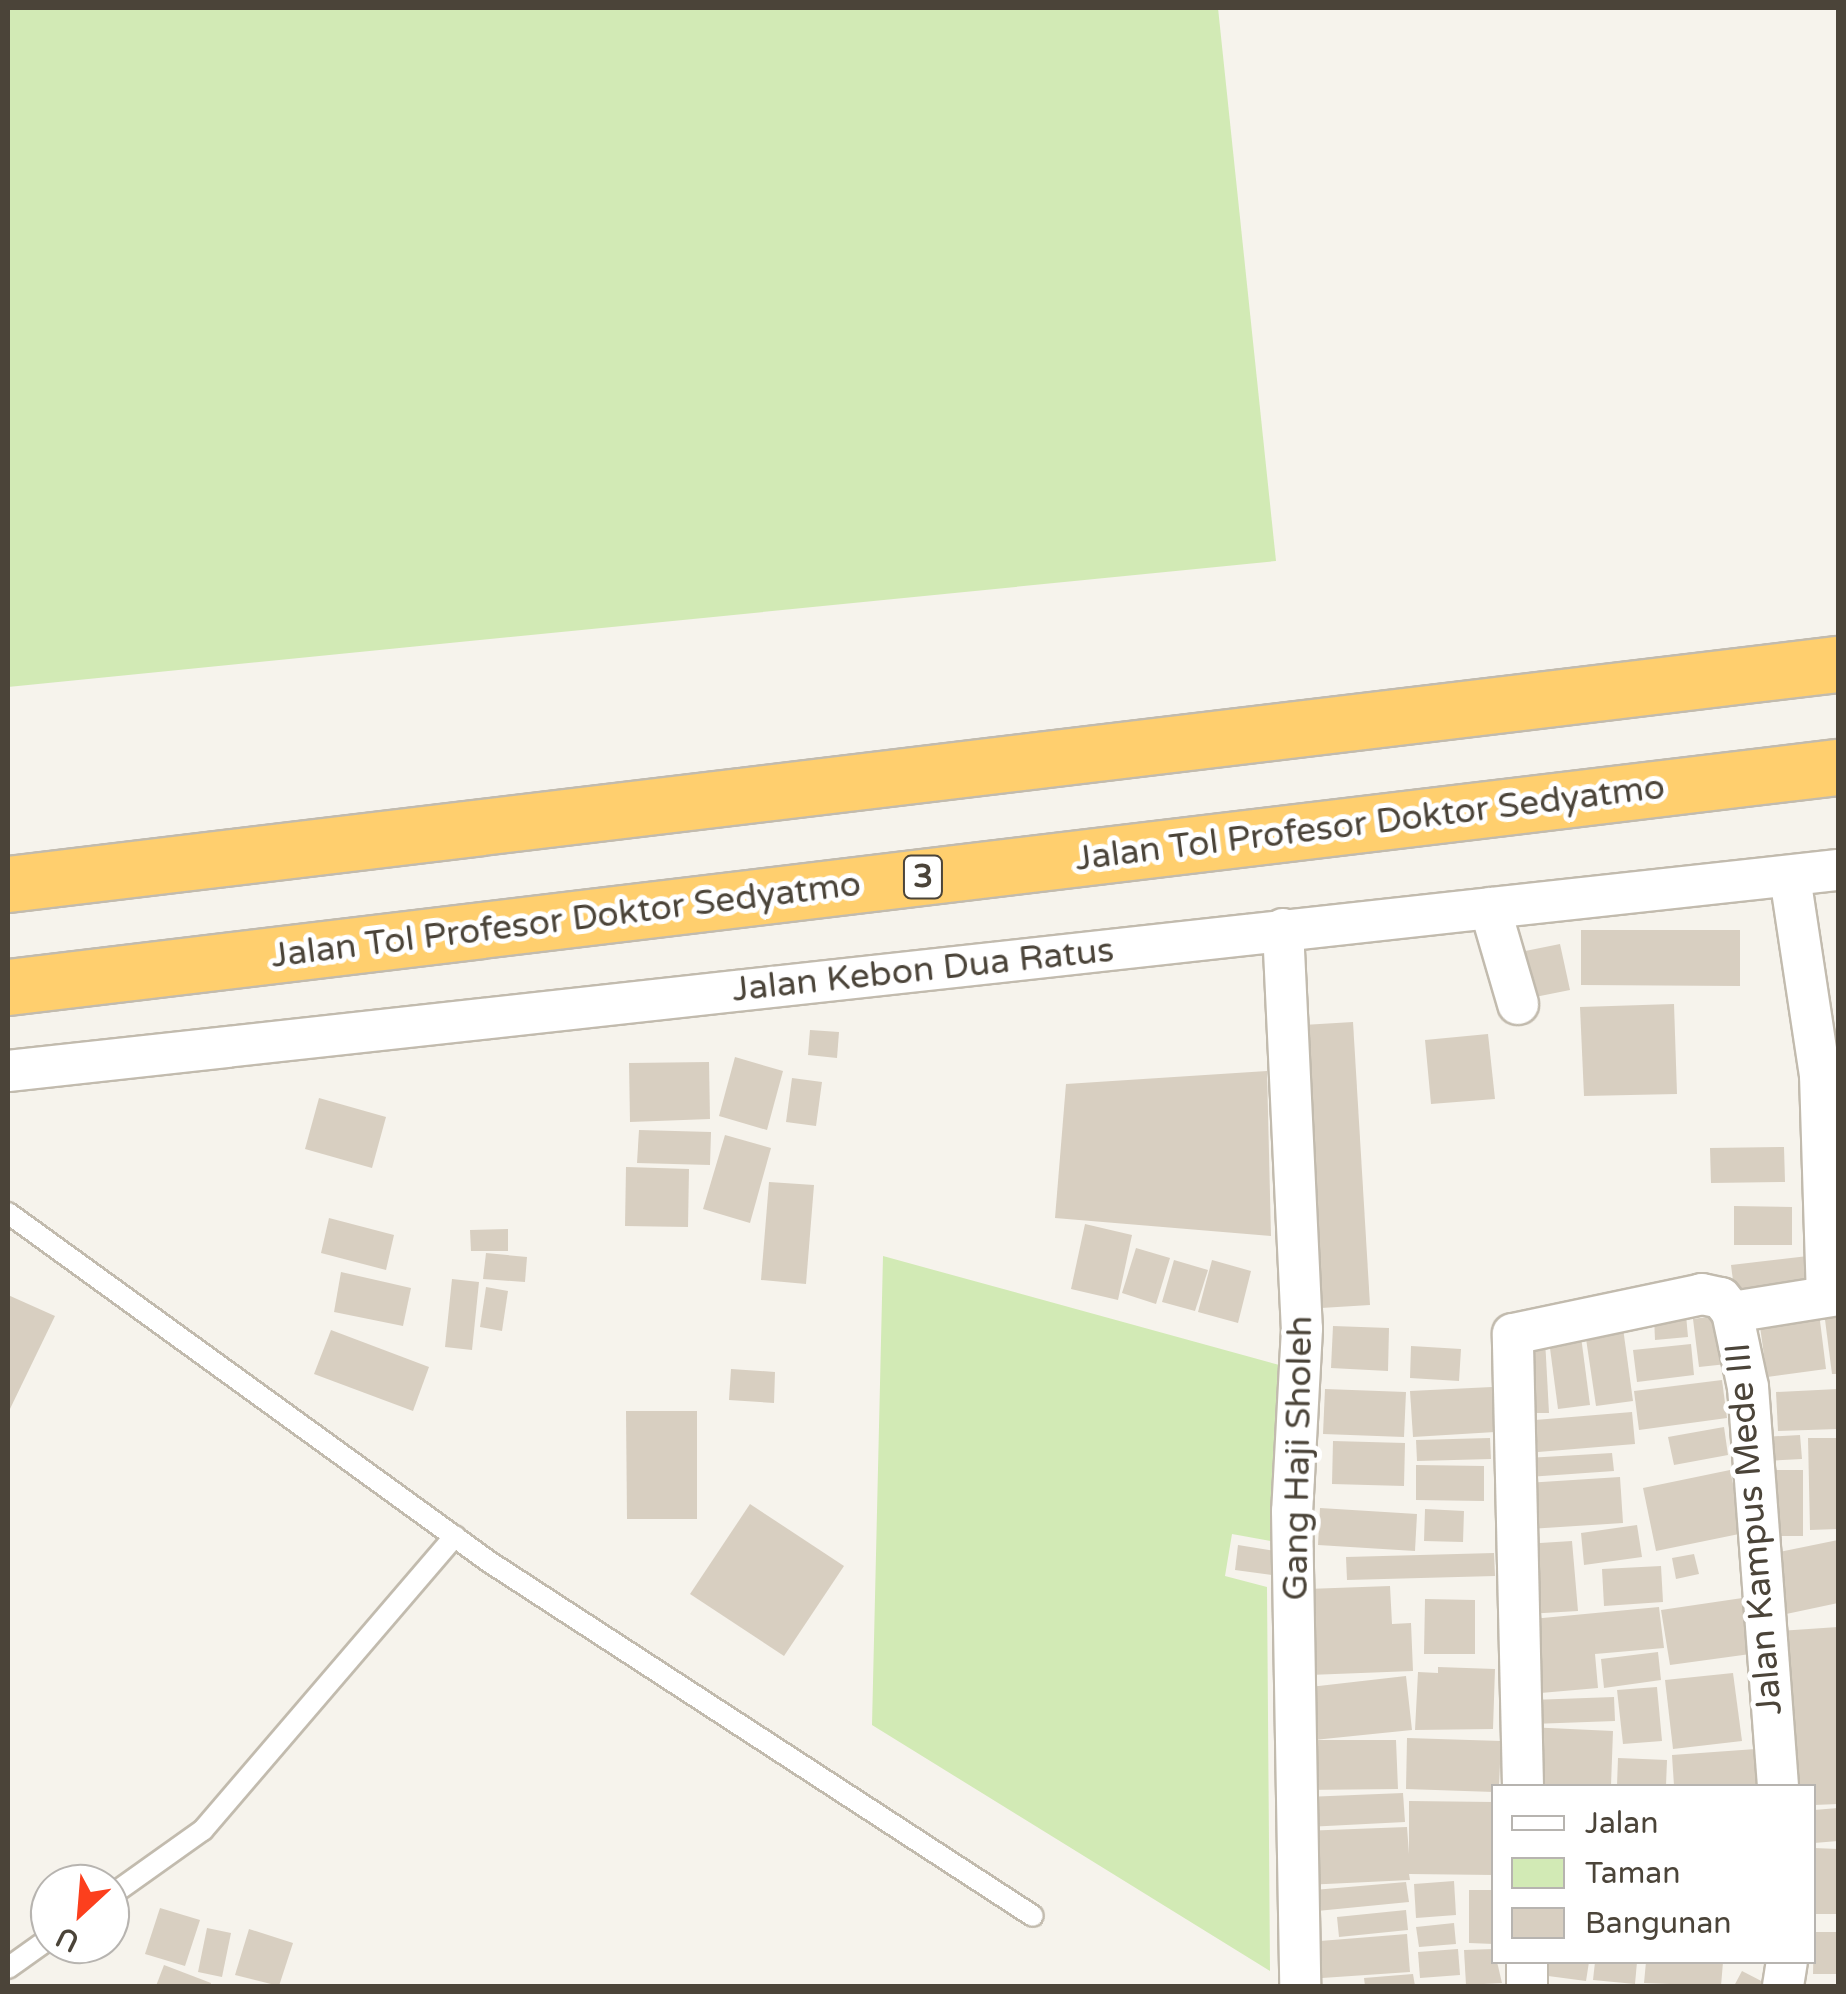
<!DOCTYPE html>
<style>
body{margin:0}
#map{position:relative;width:1846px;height:1994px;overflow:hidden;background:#f6f3ec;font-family:"Varela Round",sans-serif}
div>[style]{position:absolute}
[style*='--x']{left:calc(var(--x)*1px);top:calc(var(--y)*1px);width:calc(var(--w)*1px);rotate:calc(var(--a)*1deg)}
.green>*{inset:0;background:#d2eab5}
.building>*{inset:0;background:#d8cfc1}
.roads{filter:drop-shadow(2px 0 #c2bbae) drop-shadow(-2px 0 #c2bbae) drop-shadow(0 2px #c2bbae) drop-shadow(0 -2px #c2bbae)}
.lane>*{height:20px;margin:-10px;padding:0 10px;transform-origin:10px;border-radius:10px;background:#fff}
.street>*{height:40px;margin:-20px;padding:0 20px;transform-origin:20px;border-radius:20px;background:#fff}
.highway>*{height:55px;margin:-27.5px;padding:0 27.5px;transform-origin:27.5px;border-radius:27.5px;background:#ffcf6e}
span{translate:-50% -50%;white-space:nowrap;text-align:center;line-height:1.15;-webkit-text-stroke:10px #fff;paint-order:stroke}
.shield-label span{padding:2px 8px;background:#fff;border:2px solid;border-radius:8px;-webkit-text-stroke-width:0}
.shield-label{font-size:32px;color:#4b4439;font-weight:700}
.street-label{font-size:35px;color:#4b4439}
.frame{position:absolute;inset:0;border:10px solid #4b4439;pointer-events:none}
.legend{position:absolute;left:1491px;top:1784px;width:325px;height:180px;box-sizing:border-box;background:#fff;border:2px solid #b7b4b0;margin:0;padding:12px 18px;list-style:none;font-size:30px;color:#4b4439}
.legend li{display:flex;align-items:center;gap:20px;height:50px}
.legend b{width:50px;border:2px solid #b7b4b0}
.north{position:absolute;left:30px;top:1864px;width:100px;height:100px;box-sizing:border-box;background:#fff;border:2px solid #b7b4b0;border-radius:50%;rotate:206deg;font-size:28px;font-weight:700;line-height:40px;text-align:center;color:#4b4439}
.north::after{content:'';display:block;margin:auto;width:35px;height:45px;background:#fc3f1d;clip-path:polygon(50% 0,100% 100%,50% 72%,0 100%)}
</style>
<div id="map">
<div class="green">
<div style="clip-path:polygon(8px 8px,1218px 8px,1276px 561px,8px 687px)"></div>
<div style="clip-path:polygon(883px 1256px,1294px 1369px,1287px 1544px,1232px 1534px,1225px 1576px,1267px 1587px,1270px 1971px,872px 1725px)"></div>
</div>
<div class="building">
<div style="clip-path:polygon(1581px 930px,1740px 930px,1740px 986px,1581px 985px)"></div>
<div style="clip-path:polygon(1560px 944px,1570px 990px,1525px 999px,1516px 953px)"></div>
<div style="clip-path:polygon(1674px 1004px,1677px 1094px,1584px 1096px,1580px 1007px)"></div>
<div style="clip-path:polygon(1353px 1022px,1370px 1305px,1321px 1308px,1303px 1025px)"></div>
<div style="clip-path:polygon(810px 1030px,839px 1032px,837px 1058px,808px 1055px)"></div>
<div style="clip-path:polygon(1488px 1034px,1495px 1099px,1431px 1104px,1425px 1040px)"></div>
<div style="clip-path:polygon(735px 1057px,783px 1071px,767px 1130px,719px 1116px)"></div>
<div style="clip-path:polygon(709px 1062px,710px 1119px,630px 1122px,629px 1063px)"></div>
<div style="clip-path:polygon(1267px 1071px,1271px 1236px,1055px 1218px,1066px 1084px)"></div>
<div style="clip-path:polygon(792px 1078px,822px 1082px,816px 1126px,786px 1122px)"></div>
<div style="clip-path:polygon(319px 1098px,386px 1117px,372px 1168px,305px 1149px)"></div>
<div style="clip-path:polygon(639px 1130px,711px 1132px,710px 1165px,637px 1163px)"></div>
<div style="clip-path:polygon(725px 1135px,771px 1148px,750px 1223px,703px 1209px)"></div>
<div style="clip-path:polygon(1784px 1147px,1785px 1182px,1711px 1183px,1710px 1148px)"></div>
<div style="clip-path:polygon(626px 1167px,689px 1169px,688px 1227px,625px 1226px)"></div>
<div style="clip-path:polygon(769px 1182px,814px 1185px,806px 1284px,761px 1280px)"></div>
<div style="clip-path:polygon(1734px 1206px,1792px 1207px,1792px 1245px,1734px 1245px)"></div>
<div style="clip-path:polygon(329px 1218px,394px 1235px,386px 1270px,321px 1253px)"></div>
<div style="clip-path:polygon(1085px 1224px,1132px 1235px,1118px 1300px,1071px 1289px)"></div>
<div style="clip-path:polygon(508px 1229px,508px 1251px,471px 1251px,470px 1230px)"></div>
<div style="clip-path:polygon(1136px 1248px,1170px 1258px,1156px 1304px,1122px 1293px)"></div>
<div style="clip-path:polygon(486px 1253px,527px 1257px,525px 1282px,483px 1279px)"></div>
<div style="clip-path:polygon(1808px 1256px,1813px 1295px,1736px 1304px,1731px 1265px)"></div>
<div style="clip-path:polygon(1174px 1260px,1208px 1270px,1195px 1311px,1162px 1302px)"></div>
<div style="clip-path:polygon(1212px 1260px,1251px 1271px,1238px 1323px,1198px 1312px)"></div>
<div style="clip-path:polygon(341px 1272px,411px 1288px,403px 1326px,334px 1312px)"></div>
<div style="clip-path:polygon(452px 1279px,479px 1282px,472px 1350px,445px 1347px)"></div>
<div style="clip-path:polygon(486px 1287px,508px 1291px,502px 1331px,480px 1327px)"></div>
<div style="clip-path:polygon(8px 1295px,55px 1316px,8px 1413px)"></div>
<div style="clip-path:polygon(1818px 1305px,1826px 1369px,1767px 1377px,1758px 1312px)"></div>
<div style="clip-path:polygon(1838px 1311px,1838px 1374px,1832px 1374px,1824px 1312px)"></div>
<div style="clip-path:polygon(1686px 1315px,1688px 1337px,1655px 1340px,1654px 1317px)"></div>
<div style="clip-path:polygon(1721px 1315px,1727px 1364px,1699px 1367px,1693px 1319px)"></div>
<div style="clip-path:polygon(1333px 1326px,1389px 1328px,1388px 1371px,1331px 1368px)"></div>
<div style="clip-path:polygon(1623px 1328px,1633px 1401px,1596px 1406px,1585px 1332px)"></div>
<div style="clip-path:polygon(1580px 1329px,1590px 1405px,1558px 1409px,1548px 1333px)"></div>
<div style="clip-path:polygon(331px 1330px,429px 1367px,413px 1411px,314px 1374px)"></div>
<div style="clip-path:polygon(1545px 1339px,1549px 1413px,1519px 1413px,1516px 1340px)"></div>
<div style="clip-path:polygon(1691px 1344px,1694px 1375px,1637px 1382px,1633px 1350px)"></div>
<div style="clip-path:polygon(1411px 1346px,1461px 1349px,1459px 1381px,1410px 1378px)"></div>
<div style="clip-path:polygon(731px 1369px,775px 1372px,774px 1403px,729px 1400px)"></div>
<div style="clip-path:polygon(1722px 1380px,1727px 1418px,1639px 1430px,1634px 1391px)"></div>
<div style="clip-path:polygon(1492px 1387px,1495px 1432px,1413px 1437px,1410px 1391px)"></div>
<div style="clip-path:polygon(1325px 1389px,1406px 1392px,1404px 1437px,1323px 1434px)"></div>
<div style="clip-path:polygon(1838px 1389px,1838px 1429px,1778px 1431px,1776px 1392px)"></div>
<div style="clip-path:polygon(626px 1411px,697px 1411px,697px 1519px,627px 1519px)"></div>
<div style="clip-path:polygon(1632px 1412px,1635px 1444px,1538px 1452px,1535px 1420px)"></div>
<div style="clip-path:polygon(1724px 1427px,1728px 1455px,1674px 1465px,1668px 1437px)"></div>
<div style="clip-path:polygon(1800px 1435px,1802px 1459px,1764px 1461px,1762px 1437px)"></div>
<div style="clip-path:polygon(1490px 1438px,1491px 1459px,1417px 1461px,1416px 1440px)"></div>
<div style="clip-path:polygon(1808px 1438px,1838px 1438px,1838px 1529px,1810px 1530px)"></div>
<div style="clip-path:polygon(1333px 1441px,1405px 1443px,1404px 1486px,1332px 1484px)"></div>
<div style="clip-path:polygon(1612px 1453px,1614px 1471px,1528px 1477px,1527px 1458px)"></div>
<div style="clip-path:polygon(1416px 1465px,1484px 1466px,1484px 1501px,1416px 1500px)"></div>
<div style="clip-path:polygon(1730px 1470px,1744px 1533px,1656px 1551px,1643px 1488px)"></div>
<div style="clip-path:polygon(1764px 1470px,1803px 1470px,1803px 1536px,1764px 1536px)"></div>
<div style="clip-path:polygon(1620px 1477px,1623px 1523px,1529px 1529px,1526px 1483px)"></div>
<div style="clip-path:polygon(750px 1504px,844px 1566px,784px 1656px,690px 1594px)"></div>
<div style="clip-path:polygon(1320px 1508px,1417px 1514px,1415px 1551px,1318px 1545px)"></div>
<div style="clip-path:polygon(1425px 1509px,1464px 1511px,1463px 1542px,1424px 1541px)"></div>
<div style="clip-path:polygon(1637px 1525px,1642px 1557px,1584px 1565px,1581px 1533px)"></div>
<div style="clip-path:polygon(1838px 1540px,1838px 1603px,1777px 1616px,1765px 1555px)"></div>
<div style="clip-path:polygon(1572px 1541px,1578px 1611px,1527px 1614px,1522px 1544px)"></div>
<div style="clip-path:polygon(1238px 1545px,1275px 1551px,1272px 1575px,1235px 1570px)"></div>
<div style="clip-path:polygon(1494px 1553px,1495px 1576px,1347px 1580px,1346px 1557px)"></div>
<div style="clip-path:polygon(1694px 1554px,1699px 1574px,1676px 1579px,1672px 1558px)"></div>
<div style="clip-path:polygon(1661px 1566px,1663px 1602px,1604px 1606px,1602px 1569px)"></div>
<div style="clip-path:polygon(1390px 1586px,1392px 1624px,1411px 1623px,1413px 1671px,1309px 1675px,1307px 1589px)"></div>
<div style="clip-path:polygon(1756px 1596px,1765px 1652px,1670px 1665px,1661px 1610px)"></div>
<div style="clip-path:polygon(1425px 1599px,1475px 1600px,1475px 1654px,1424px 1654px)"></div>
<div style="clip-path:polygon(1659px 1607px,1664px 1648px,1595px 1654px,1598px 1688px,1529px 1694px,1522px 1620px)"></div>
<div style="clip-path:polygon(1838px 1627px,1838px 1804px,1814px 1805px,1814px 1786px,1791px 1786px,1779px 1631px)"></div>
<div style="clip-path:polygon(1658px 1652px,1661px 1680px,1604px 1688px,1601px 1659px)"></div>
<div style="clip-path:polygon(1438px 1667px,1495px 1669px,1493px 1729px,1415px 1730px,1418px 1672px,1438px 1673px)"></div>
<div style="clip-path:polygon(1733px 1673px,1742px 1741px,1673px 1749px,1665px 1680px)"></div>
<div style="clip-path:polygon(1406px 1676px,1412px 1730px,1314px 1740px,1396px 1740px,1398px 1789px,1301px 1790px,1301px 1688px)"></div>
<div style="clip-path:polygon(1657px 1687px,1662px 1741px,1623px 1744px,1617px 1690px)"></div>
<div style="clip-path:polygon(1614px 1697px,1615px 1721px,1532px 1724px,1531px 1700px)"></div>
<div style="clip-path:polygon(1527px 1727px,1613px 1731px,1611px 1786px,1525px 1786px)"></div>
<div style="clip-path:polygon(1407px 1738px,1501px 1741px,1499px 1786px,1494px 1792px,1406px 1789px)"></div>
<div style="clip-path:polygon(1756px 1749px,1758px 1786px,1674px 1786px,1672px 1755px)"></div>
<div style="clip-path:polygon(1618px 1758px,1667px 1760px,1666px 1786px,1617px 1786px)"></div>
<div style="clip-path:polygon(1403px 1793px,1405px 1822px,1307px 1827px,1306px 1797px)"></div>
<div style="clip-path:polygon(1409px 1801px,1494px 1802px,1494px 1875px,1409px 1874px,1410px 1880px,1305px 1885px,1302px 1831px,1407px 1827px,1409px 1854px)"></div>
<div style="clip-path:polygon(1838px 1808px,1838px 1841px,1814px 1843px,1814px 1810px)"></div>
<div style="clip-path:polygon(1814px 1848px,1838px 1849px,1838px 1914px,1814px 1914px)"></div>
<div style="clip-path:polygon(1454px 1881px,1456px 1915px,1416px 1918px,1414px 1884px)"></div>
<div style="clip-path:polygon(1406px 1882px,1409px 1902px,1317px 1911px,1314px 1890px)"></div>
<div style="clip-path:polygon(1469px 1890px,1494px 1890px,1494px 1944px,1469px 1943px)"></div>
<div style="clip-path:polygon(160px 1908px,200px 1920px,185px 1966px,145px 1954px)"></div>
<div style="clip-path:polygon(1406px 1910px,1408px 1930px,1339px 1937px,1337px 1917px)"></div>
<div style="clip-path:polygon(1454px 1923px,1456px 1944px,1419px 1947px,1416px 1927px)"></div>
<div style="clip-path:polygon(207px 1928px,231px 1933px,222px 1977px,198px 1972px)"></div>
<div style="clip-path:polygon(249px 1929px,293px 1943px,279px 1986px,235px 1975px)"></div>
<div style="clip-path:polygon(1814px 1932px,1838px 1932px,1838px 1974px,1813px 1974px)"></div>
<div style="clip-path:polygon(1407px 1934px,1410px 1972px,1322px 1978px,1320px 1941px)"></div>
<div style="clip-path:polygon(1458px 1949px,1460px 1975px,1420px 1978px,1418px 1952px)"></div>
<div style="clip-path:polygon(1494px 1949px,1502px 1983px,1466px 1985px,1464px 1950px)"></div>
<div style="clip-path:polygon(1535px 1962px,1589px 1962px,1586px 1981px,1533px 1974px)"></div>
<div style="clip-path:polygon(1595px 1962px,1637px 1962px,1635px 1984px,1593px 1980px)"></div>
<div style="clip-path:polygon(1646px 1962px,1723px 1962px,1721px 1986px,1644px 1983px)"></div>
<div style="clip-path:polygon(164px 1965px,211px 1983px,210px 1986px,156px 1986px)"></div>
<div style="clip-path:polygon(1742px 1971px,1771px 1986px,1734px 1986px)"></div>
<div style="clip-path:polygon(1413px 1974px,1415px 1986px,1365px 1986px,1364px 1978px)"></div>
</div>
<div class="roads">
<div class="lane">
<div style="--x:8;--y:1213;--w:593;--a:35.94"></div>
<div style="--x:488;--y:1561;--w:650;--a:33.08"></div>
<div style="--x:110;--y:1896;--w:114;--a:-35.4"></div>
<div style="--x:203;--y:1830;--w:387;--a:-49.4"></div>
<div style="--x:8;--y:1968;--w:52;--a:-35.5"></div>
</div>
<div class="street">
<div style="--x:1790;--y:877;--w:200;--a:81.4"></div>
<div style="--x:1820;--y:1075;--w:221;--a:88.2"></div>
<div style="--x:1490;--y:908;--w:100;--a:73.7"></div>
<div style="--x:1283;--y:929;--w:400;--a:87.3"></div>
<div style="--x:1302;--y:1329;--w:182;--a:93.1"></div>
<div style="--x:1292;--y:1511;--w:475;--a:89"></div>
<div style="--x:8;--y:1071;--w:1841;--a:-6.27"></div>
<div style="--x:1732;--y:1312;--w:107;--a:-9.1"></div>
<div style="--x:1523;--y:1786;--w:452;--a:-91.3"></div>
<div style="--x:1513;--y:1334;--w:193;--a:-11.9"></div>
<div style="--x:1702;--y:1294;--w:19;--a:12"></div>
<div style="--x:1721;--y:1298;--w:18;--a:52"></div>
<div style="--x:1732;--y:1312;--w:77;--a:78"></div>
<div style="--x:1748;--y:1387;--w:400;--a:85.7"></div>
<div style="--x:1527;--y:1986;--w:24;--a:-90"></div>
<div style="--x:1783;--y:1986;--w:24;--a:-81"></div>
</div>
<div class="highway">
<div style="--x:8;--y:884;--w:1843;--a:-6.86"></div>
<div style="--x:8;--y:987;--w:1843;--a:-6.86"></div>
</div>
</div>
<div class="shield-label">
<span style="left:923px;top:877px">3</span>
</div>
<div class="street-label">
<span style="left:1370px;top:823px;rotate:-7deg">Jalan Tol Profesor Doktor Sedyatmo</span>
<span style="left:566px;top:920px;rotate:-7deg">Jalan Tol Profesor Doktor Sedyatmo</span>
<span style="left:923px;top:970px;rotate:-6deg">Jalan Kebon Dua Ratus</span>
<span style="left:1298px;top:1458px;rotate:-89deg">Gang Haji Sholeh</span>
<span style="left:1754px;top:1529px;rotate:-95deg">Jalan Kampus Mede III</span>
</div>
<div class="frame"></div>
<ul class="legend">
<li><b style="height:12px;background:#fff"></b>Jalan</li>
<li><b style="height:28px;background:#d2eab5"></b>Taman</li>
<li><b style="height:28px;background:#d8cfc1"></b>Bangunan</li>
</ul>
<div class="north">U</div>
</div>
